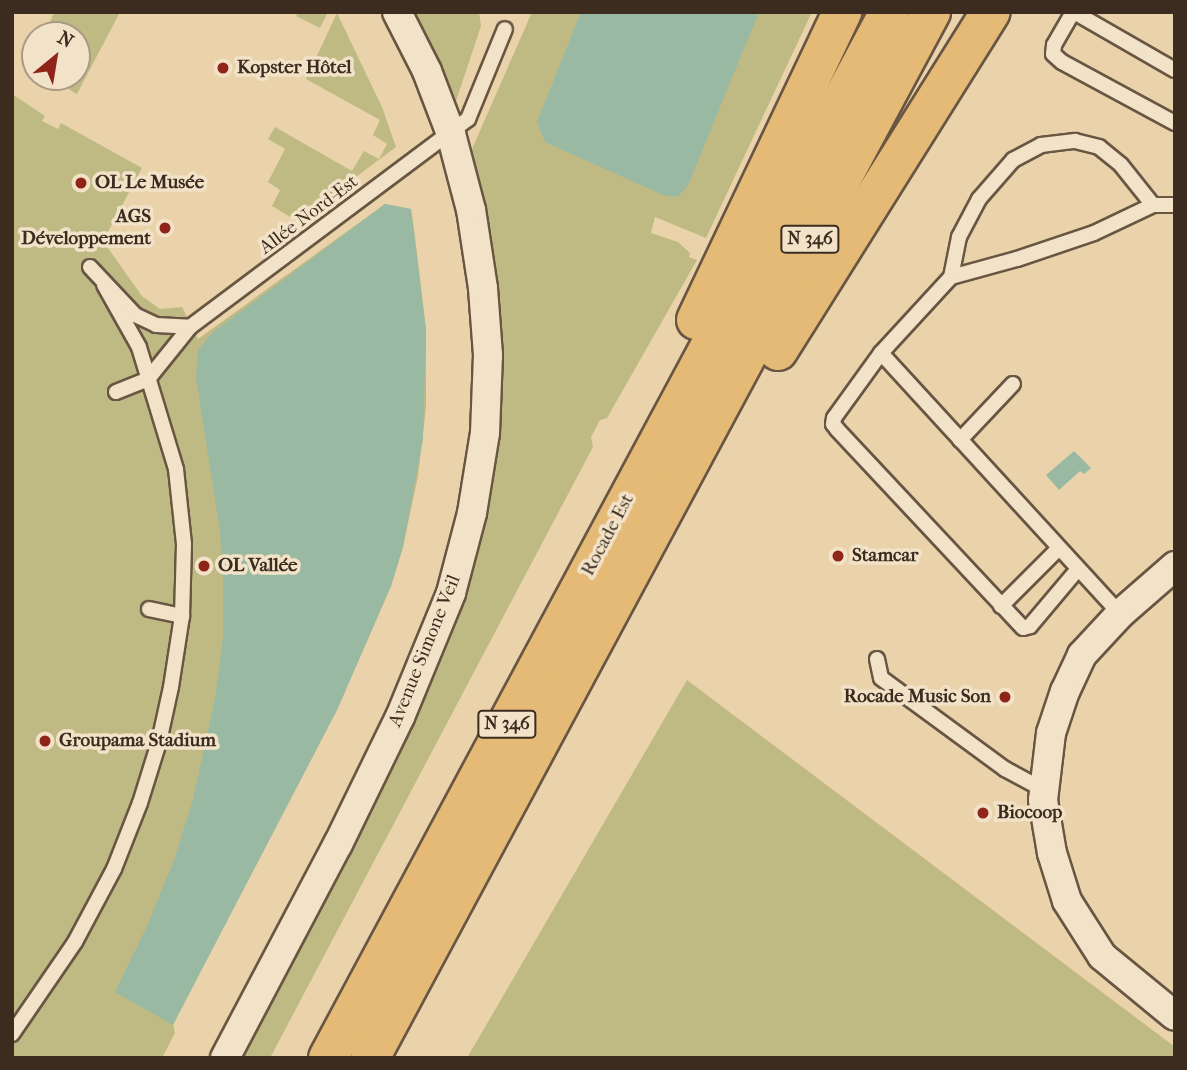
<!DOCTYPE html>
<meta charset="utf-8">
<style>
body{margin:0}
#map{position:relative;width:1187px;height:1070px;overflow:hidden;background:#ead3ab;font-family:"IM FELL French Canon",serif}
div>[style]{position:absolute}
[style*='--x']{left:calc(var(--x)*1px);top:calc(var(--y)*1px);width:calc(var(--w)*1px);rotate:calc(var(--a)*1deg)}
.green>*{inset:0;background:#bfba83}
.water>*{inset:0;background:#99b9a3}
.roads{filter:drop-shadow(2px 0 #685643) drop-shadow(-2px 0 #685643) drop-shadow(0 2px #685643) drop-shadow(0 -2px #685643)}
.service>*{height:14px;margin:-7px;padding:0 7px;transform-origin:7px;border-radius:7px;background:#f1e2c8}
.minor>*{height:28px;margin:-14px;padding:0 14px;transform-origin:14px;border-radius:14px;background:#f1e2c8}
.trunk>*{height:38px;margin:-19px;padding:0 19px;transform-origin:19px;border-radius:19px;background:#e5ba76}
.dots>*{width:19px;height:19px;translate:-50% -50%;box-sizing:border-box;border:4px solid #f1e2c8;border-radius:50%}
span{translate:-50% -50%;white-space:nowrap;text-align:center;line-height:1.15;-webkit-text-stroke:7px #f1e2c8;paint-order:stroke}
.shield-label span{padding:2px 5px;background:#f1e2c8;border:2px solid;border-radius:5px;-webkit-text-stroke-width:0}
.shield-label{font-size:18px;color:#3c2c20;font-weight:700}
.poi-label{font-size:19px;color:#3c2c20;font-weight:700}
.left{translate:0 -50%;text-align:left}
.right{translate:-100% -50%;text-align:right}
.street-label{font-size:19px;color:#3c2c20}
.frame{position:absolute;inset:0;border:14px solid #3c2c20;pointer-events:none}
.north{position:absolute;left:21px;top:21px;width:70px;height:70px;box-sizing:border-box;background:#f1e2c8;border:2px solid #a99985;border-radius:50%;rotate:30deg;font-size:19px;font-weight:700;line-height:28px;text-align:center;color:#3c2c20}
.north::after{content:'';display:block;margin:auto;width:24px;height:32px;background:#8f2418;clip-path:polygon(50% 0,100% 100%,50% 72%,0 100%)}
</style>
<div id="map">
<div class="green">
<div style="clip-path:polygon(54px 12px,120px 12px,77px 94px,47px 77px,77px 77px,77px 35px,45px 35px)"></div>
<div style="clip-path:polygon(299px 12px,328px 12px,320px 28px,296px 16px)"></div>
<div style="clip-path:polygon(411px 12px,479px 12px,481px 26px,454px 107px)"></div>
<div style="clip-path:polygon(532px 12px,812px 12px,706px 238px,655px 217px,651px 233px,678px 242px,690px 253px,689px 257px,697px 260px,607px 418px,600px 420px,591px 437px,593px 447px,270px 1058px,240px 1058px,372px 809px,421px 699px,463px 596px,491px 495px,500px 350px,490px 237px,469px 156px)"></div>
<div style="clip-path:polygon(337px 13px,382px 107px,396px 147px,297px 221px,272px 206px,280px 190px,268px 182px,285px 149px,268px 139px,275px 127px,352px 171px,364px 151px,379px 159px,387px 144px,373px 135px,380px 120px,306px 79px)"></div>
<div style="clip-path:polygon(12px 94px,45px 116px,42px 121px,58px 129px,61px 123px,142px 168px,103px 241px,142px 296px,160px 309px,182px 307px,198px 339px,385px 204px,411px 209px,415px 236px,426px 330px,426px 408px,418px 476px,403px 547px,391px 586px,337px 710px,173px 1024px,175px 1033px,162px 1058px,12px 1058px)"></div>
<div style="clip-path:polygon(687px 680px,1175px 1047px,1175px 1058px,467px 1058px)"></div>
</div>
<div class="water">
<div style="clip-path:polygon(581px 12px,759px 12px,688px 185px,678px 197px,663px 195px,545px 142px,537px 122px)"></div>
<div style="clip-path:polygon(385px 204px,411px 209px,426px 330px,423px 439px,403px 547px,391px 586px,337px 710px,173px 1025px,115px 992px,147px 926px,173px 863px,192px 803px,216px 694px,223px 637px,223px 582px,220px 531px,196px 378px,198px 351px,212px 333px)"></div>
<div style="clip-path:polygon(1074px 451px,1091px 468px,1084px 474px,1080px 471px,1059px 490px,1046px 475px)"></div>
</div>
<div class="roads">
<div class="service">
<div style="--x:1073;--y:12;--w:38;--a:120"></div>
<div style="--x:1054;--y:45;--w:9;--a:96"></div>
<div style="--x:1053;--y:54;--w:12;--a:42"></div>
<div style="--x:1062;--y:62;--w:128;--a:28.4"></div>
<div style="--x:1074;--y:12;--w:116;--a:29.9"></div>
<div style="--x:90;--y:267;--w:66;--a:46.8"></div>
<div style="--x:135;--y:315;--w:23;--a:25"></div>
<div style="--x:156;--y:325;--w:34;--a:3"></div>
<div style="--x:951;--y:277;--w:68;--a:-15.3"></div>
<div style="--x:1017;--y:259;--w:81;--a:-18.7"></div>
<div style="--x:1094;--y:233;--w:65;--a:-25.4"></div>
<div style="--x:881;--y:353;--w:354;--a:47.5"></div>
<div style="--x:116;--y:392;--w:35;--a:-22"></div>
<div style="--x:148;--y:379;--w:67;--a:-51.1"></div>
<div style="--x:190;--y:327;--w:347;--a:-36.8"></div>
<div style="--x:468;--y:119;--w:97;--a:-67.7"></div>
<div style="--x:960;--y:440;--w:77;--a:-46.6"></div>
<div style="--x:1078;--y:569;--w:75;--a:130.1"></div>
<div style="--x:1030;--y:626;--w:7;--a:164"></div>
<div style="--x:1023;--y:628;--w:272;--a:-133.1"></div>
<div style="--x:837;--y:429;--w:6;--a:-129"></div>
<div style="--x:833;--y:424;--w:6;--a:-81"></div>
<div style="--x:834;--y:418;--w:80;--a:-54.1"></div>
<div style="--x:881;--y:353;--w:103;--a:-47.4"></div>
<div style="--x:951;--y:277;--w:41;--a:-78.7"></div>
<div style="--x:959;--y:237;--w:43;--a:-62.2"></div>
<div style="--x:979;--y:199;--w:52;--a:-48.9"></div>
<div style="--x:1013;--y:160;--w:32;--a:-28"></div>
<div style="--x:1041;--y:145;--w:34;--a:-7"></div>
<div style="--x:1075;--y:141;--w:25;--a:14"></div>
<div style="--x:1099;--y:147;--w:28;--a:39"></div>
<div style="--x:1121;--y:165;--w:51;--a:51.3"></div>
<div style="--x:1153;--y:205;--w:22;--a:0"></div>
<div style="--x:1001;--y:606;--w:81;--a:-45"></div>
<div style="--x:149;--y:609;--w:34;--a:12"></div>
<div style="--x:877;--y:659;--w:19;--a:78"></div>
<div style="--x:881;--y:678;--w:154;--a:36.3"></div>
<div style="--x:1005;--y:769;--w:44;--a:28.3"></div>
<div style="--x:12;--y:1034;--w:112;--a:-55.6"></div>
<div style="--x:75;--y:942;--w:83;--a:-61.9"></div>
<div style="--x:114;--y:869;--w:71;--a:-68.5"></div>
<div style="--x:140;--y:803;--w:64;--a:-72.7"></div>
<div style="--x:159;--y:742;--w:56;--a:-77.7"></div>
<div style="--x:171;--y:687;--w:72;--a:-81.2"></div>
<div style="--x:182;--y:616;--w:72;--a:-88.4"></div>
<div style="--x:184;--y:544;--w:75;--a:-96.1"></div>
<div style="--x:176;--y:469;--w:127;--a:-106.9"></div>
<div style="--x:139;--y:347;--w:71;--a:-119.4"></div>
</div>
<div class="minor">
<div style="--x:1175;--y:566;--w:73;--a:138.9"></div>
<div style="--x:1120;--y:614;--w:56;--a:132.8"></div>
<div style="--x:1082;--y:655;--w:40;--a:115"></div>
<div style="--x:1065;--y:691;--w:44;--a:108.4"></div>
<div style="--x:1051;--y:733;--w:67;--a:96.8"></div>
<div style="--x:1043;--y:800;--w:54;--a:80.4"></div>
<div style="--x:1052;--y:853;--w:50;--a:72.6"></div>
<div style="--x:1067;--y:901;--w:65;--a:57.5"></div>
<div style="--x:1102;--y:956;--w:94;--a:39.4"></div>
<div style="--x:225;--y:1058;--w:242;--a:-62.2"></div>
<div style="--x:338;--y:844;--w:141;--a:-64"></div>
<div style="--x:400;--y:717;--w:134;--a:-67.6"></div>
<div style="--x:451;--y:593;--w:83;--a:-75.3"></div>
<div style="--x:472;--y:513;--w:81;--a:-80.8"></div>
<div style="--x:485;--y:433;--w:78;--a:-87.8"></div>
<div style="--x:488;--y:355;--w:67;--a:-94.3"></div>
<div style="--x:483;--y:288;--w:79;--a:-98.7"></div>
<div style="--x:471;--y:210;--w:79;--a:-104.7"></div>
<div style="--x:451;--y:134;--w:67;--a:-110.9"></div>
<div style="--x:427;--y:71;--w:66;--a:-117"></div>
</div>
<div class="trunk">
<div style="--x:696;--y:320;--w:341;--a:-64.6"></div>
<div style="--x:778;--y:351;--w:400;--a:-57.9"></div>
<div style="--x:328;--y:1058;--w:1187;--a:-61.79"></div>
<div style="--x:370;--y:1058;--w:1187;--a:-61.79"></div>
</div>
</div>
<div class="dots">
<div style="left:223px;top:68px;background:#8f2418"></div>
<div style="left:81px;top:183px;background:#8f2418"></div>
<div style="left:165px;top:228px;background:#8f2418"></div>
<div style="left:838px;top:556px;background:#8f2418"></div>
<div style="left:204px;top:566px;background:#8f2418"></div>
<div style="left:1005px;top:697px;background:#8f2418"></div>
<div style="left:45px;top:741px;background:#8f2418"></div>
<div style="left:983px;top:813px;background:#8f2418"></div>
</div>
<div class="shield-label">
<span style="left:810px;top:239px">N 346</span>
<span style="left:507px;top:724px">N 346</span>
</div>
<div class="poi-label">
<span class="left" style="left:237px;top:68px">Kopster Hôtel</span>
<span class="left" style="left:95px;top:183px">OL Le Musée</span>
<span class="right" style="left:151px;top:228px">AGS<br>Développement</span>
<span class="left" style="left:852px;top:556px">Stamcar</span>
<span class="left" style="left:218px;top:566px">OL Vallée</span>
<span class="right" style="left:991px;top:697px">Rocade Music Son</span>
<span class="left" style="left:59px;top:741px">Groupama Stadium</span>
<span class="left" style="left:997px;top:813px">Biocoop</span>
</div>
<div class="street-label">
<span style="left:309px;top:215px;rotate:-37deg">Allée Nord-Est</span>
<span style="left:608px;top:535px;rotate:-62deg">Rocade Est</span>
<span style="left:425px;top:651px;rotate:-68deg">Avenue Simone Veil</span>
</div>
<div class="frame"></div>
<div class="north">N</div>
</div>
